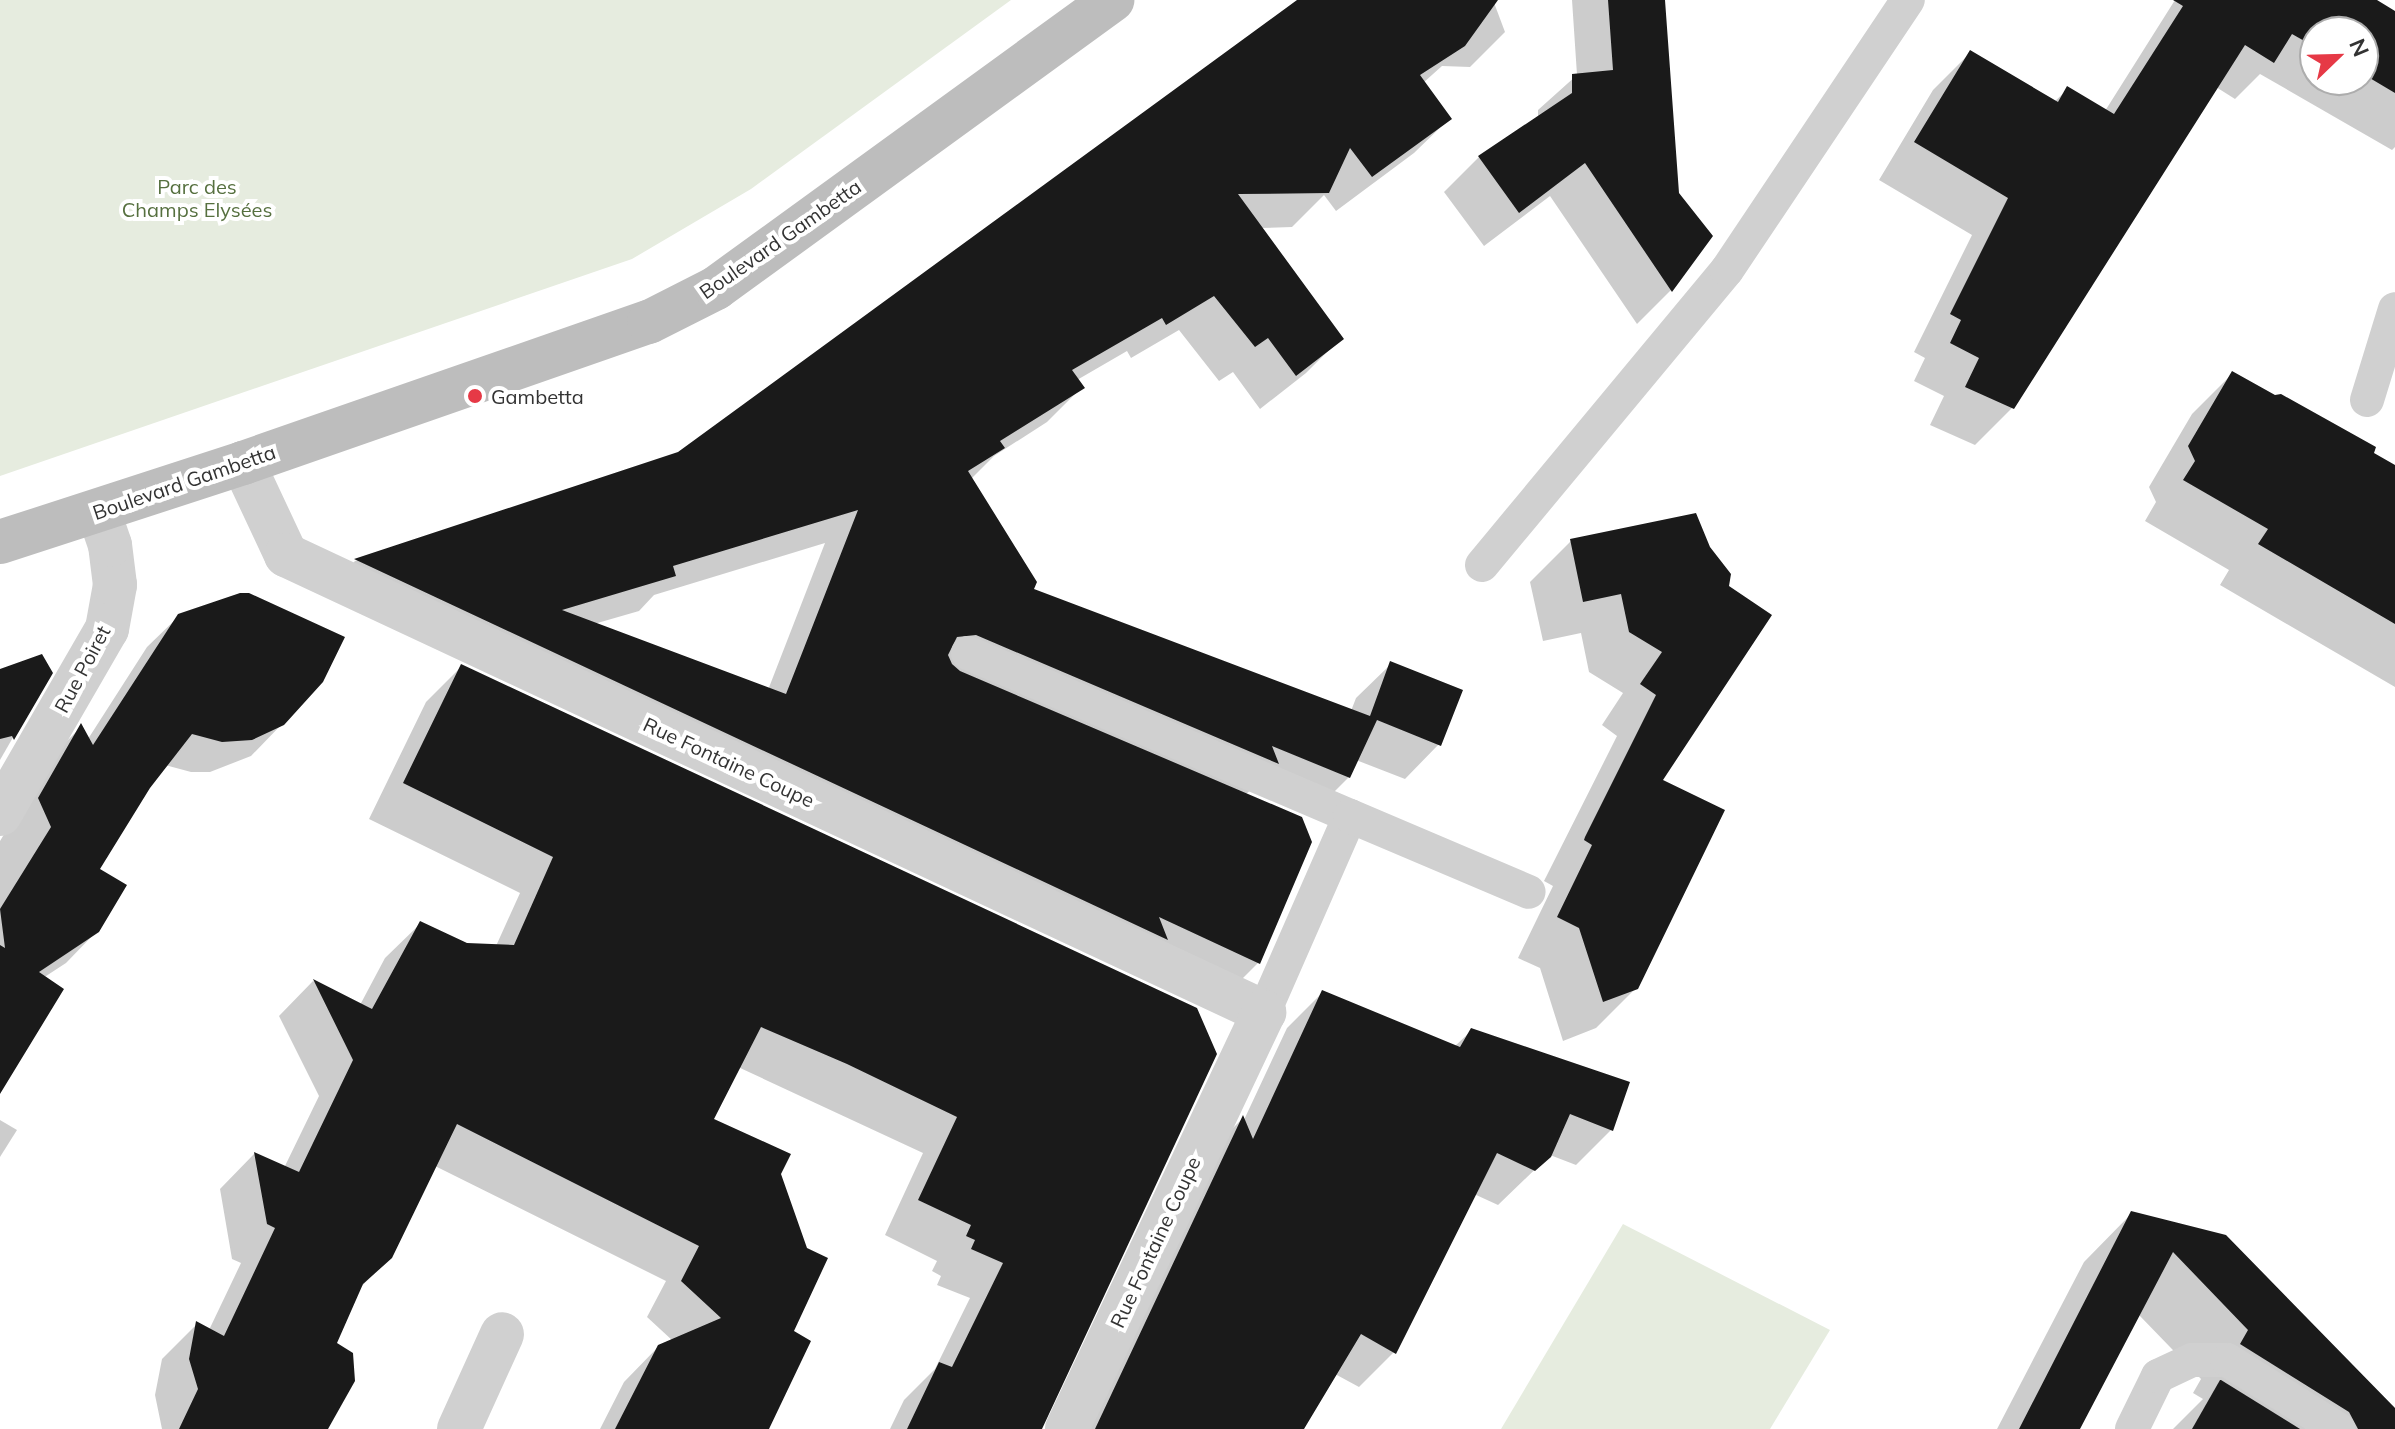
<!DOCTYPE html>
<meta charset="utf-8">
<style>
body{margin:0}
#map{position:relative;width:2395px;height:1429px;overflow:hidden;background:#fff;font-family:Mulish,sans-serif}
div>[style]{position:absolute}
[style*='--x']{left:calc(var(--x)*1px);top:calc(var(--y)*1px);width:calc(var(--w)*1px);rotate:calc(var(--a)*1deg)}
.green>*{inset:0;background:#e6ecdf}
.shadow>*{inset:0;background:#0003}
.building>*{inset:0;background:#1a1a1a}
.service>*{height:34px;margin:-17px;padding:0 17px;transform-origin:17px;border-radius:17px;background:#d0d0d0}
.pedestrian>*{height:44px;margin:-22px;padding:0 22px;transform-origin:22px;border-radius:22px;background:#d0d0d0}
.minor>*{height:44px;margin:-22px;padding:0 22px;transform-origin:22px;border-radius:22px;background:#d0d0d0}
.secondary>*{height:44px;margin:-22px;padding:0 22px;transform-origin:22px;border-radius:22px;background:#bdbdbd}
.dots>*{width:22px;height:22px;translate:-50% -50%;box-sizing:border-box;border:4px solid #fff;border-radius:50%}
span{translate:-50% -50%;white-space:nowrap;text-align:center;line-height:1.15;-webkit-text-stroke:8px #fff;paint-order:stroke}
.park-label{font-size:20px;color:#56703f}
.street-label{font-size:20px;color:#333}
.poi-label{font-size:20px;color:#333}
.left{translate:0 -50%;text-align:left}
.north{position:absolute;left:2299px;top:16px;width:80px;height:80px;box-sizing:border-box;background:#fff;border:2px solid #adadad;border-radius:50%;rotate:67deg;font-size:22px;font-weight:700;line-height:32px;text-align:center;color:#333}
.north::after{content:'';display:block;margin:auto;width:28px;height:36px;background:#e63946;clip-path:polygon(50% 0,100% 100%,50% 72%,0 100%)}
</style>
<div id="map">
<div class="green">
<div style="clip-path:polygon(0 0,1011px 0,751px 189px,632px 259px,0 476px)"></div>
<div style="clip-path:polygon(1623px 1224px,1830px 1330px,1770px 1429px,1501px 1429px)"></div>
</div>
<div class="shadow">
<div style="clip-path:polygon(evenodd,1300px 0,1493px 0,1505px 32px,1470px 67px,1442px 66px,1423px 83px,1449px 119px,1414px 153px,1336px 211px,1324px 195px,1292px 227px,1260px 228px,1341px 338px,1306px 373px,1260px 409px,1233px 372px,1219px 381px,1179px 330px,1131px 358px,1127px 351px,1077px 380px,1082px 387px,1047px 422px,994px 456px,971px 479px,1032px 590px,1351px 711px,1356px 698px,1391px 664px,1439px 744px,1405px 779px,1356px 760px,1349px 777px,1314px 812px,1254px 787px,1245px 795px,1258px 963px,1223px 998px,322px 595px,355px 561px,679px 453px,1300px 0,825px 543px,768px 690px,594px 624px,639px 611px,654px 595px,825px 543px)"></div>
<div style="clip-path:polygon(1572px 0,1663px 0,1671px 290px,1637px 324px,1550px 196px,1484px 246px,1444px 192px,1479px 157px,1538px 118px,1538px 110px,1577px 75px)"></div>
<div style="clip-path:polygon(evenodd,2175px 0,2373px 0,2395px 13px,2395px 147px,2392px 150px,2260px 74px,2235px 99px,2216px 87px,2012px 408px,1975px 445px,1930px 425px,1944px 396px,1914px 381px,1925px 358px,1914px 352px,1972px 235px,1879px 180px,1933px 90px,1970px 53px,2054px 102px,2068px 89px,2105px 111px,2175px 0,2315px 32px,2363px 32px,2363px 80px,2315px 80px,2315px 32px)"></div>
<div style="clip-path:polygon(2232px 374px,2395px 471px,2395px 687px,2220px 585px,2229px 570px,2145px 521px,2156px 502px,2149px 487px,2192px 414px)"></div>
<div style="clip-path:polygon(1694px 515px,1637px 987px,1596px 1028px,1563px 1041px,1540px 968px,1518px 958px,1553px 886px,1544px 881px,1617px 736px,1602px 725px,1623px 693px,1589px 672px,1581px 633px,1543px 641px,1530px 582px,1571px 541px)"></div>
<div style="clip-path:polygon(179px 616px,282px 724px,251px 756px,210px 772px,191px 772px,165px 765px,148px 787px,97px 870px,97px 931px,66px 963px,43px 978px,0 1089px,0 841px,51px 757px,81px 727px,88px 739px,147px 647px)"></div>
<div style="clip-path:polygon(461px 667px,1196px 1010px,1040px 1429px,890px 1429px,904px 1400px,935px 1369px,970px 1298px,937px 1285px,941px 1276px,932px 1271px,937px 1261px,885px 1235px,923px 1153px,738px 1067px,712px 1120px,779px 1174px,792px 1332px,767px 1429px,600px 1429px,624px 1382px,659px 1346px,673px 1341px,647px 1317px,666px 1281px,435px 1166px,391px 1256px,359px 1289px,335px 1344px,323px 1429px,162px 1429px,155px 1395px,162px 1359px,197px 1324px,209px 1330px,241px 1263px,232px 1259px,220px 1189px,254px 1154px,284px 1168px,319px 1096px,279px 1016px,313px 981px,360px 1005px,385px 958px,421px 923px,466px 945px,496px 946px,520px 893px,369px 819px,426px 702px)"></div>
<div style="clip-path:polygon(0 670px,50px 673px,0 760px)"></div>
<div style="clip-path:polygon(1322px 993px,1454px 1047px,1472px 1030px,1611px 1130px,1576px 1165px,1550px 1155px,1498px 1205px,1474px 1194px,1394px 1352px,1359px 1387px,1335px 1374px,1292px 1429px,1078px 1429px,1208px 1153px,1242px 1119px,1243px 1122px,1287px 1028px)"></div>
<div style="clip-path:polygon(0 1120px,17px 1130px,0 1157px)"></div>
<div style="clip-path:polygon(2132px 1213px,2395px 1411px,2395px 1429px,2173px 1429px,2203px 1399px,2193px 1393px,2201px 1379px,2138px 1314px,2078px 1429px,1997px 1429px,2084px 1262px)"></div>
</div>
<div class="building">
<div style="clip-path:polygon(evenodd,1297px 0,1498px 0,1465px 46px,1420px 75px,1452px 119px,1372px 177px,1350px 148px,1329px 193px,1238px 194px,1344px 339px,1296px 376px,1268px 338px,1255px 347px,1214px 296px,1166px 325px,1162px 318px,1072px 370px,1085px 388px,1000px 441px,1005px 448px,968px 471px,1037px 582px,1034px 589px,1370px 716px,1390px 661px,1463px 690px,1441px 746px,1377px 720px,1350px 778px,1272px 746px,1279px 764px,976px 635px,957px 637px,948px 655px,952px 664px,960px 671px,1302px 817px,1312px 842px,1260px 964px,1159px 917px,1168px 940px,354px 559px,678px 452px,1297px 0,858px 510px,786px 694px,562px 610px,676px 576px,673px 566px,858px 510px)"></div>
<div style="clip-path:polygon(1608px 0,1665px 0,1679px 193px,1713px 236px,1672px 292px,1585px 163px,1519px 213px,1478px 156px,1572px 93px,1572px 74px,1613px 70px)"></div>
<div style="clip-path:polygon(2173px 0,2377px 0,2395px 11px,2395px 93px,2363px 74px,2363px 32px,2315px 32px,2315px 47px,2292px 34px,2274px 63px,2245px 45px,2014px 409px,1965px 387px,1979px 358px,1950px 343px,1961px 320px,1950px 314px,2008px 198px,1914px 142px,1970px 50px,2058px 102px,2067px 86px,2114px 114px,2183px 6px)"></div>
<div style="clip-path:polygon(2232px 371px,2275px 395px,2281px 394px,2376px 447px,2374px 453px,2395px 465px,2395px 624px,2258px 544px,2268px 529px,2183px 480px,2195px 461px,2188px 446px)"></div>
<div style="clip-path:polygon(1696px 513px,1710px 547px,1731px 574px,1729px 586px,1772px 615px,1663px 780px,1725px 810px,1638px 989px,1603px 1002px,1579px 928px,1557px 917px,1592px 845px,1584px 840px,1585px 837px,1656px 695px,1640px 684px,1662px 652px,1629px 632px,1621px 594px,1583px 602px,1570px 539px)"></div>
<div style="clip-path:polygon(240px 593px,249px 593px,345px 637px,323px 682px,284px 725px,252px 740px,222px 742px,192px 734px,150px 788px,100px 869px,127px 885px,99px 932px,39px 972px,64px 989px,0 1094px,0 945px,5px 948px,0 909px,51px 827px,38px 798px,81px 723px,93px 745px,178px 614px)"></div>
<div style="clip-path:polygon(42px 654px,53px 673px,14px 740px,12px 736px,0 739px,0 669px)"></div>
<div style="clip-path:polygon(461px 664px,1197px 1008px,1217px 1054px,1042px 1429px,907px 1429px,939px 1362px,952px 1367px,1003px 1263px,971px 1249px,975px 1240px,966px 1236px,971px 1225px,918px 1200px,957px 1117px,847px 1064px,761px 1027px,714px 1119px,791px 1154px,781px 1174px,807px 1248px,828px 1258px,794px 1331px,811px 1341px,769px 1429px,615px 1429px,658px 1345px,721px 1318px,681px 1281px,699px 1246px,457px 1124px,392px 1258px,363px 1284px,337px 1343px,353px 1353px,355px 1381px,328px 1429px,179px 1429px,198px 1389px,189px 1359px,196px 1321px,224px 1336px,275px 1228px,267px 1224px,254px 1152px,299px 1172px,353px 1060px,313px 979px,372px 1009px,420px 921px,467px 943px,514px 945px,553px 857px,403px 783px)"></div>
<div style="clip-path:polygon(1322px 990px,1460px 1047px,1471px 1028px,1630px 1082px,1613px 1131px,1570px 1114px,1551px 1157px,1535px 1171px,1497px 1153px,1396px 1354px,1361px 1334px,1304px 1429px,1095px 1429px,1243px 1115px,1253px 1139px)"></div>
<div style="clip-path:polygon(2131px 1211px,2226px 1235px,2395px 1408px,2395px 1429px,2358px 1429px,2349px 1412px,2240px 1344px,2248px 1330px,2173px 1252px,2080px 1429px,2019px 1429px)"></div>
<div style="clip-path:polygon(2220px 1380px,2221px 1380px,2300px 1429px,2192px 1429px)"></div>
</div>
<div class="service">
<div style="--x:2367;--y:400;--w:95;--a:-72.9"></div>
<div style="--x:1482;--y:565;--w:383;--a:-50.3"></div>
<div style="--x:1727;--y:270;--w:325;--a:-56.2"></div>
<div style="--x:968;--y:653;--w:415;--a:23.1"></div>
<div style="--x:1350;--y:816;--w:214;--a:113.7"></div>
<div style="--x:1350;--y:816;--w:194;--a:23"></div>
<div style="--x:2132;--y:1429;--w:59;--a:-63.9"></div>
<div style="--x:2158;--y:1376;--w:38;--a:-25"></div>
<div style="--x:2192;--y:1360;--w:35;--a:0"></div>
<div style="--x:2227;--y:1360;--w:131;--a:31.9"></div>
</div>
<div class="pedestrian">
<div style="--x:459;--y:1429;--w:104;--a:-65.6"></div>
</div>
<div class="minor">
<div style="--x:243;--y:463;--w:102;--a:64.9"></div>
<div style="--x:286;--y:555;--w:1080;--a:25.05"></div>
<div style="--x:1264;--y:1012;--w:461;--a:115.3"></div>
<div style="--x:0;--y:814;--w:214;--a:-60"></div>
<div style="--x:107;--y:629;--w:45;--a:-79.7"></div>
<div style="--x:115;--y:585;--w:40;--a:-97.1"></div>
<div style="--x:110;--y:545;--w:36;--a:-109"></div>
</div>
<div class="secondary">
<div style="--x:0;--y:542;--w:256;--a:-18"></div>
<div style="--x:243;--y:463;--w:430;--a:-19.2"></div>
<div style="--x:649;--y:322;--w:75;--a:-26.9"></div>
<div style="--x:716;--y:288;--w:490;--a:-36"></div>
</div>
<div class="dots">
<div style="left:475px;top:396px;background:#e63946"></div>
</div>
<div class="park-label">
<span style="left:197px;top:198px">Parc des<br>Champs Elysées</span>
</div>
<div class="street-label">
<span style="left:780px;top:239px;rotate:-35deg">Boulevard Gambetta</span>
<span style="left:184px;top:482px;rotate:-19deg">Boulevard Gambetta</span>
<span style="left:82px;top:669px;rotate:-62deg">Rue Poiret</span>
<span style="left:729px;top:762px;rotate:25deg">Rue Fontaine Coupe</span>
<span style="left:1155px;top:1242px;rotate:-65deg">Rue Fontaine Coupe</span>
</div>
<div class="poi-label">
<span class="left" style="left:491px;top:396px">Gambetta</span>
</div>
<div class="north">N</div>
</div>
